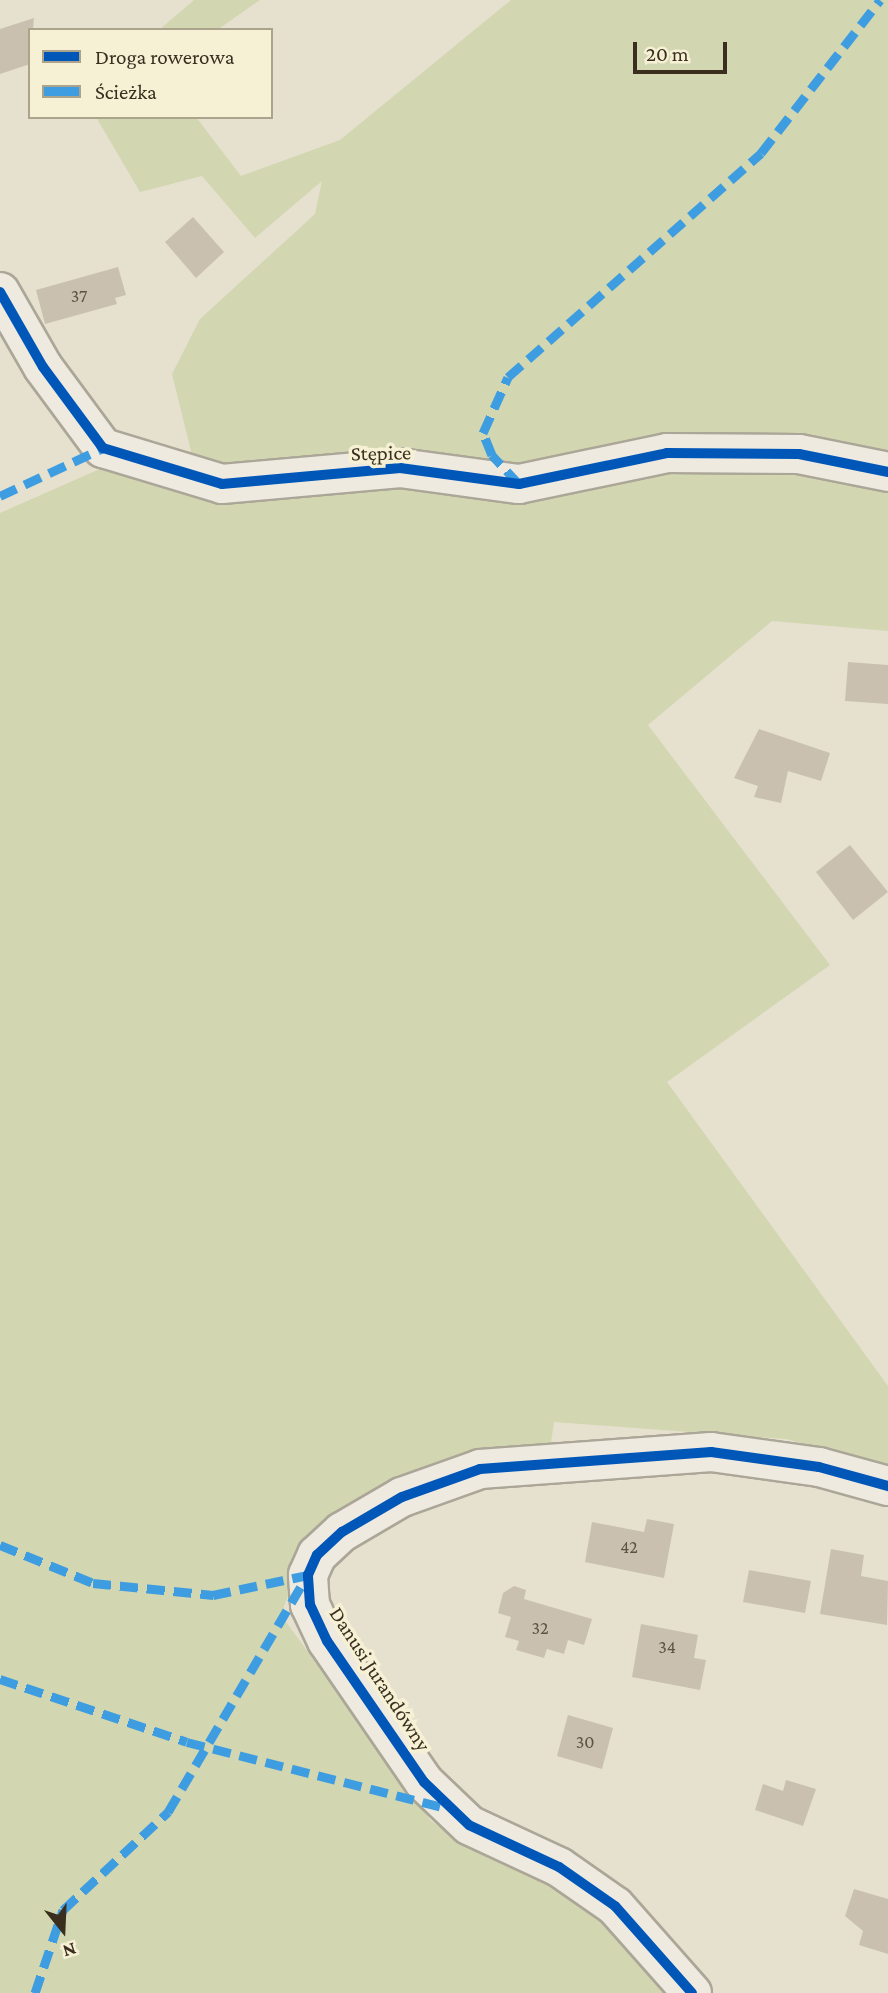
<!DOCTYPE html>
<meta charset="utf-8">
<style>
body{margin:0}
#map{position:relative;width:888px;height:1993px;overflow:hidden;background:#e6e1cf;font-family:"Crimson Pro",serif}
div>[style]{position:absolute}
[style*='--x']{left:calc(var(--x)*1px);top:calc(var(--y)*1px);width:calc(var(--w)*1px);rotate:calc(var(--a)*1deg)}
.green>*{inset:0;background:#d2d6b1}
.building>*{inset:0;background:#c9c0b0}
.roads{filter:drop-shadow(2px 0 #aba697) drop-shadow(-2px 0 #aba697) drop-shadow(0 2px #aba697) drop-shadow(0 -2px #aba697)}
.minor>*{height:38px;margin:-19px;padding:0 19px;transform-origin:19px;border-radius:19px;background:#eeeae0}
.quiet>*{height:9px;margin-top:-4.5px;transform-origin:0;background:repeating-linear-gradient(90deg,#3e9de0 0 18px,transparent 0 27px)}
.cycleway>*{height:10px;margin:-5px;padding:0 5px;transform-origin:5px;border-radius:5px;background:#0057b8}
span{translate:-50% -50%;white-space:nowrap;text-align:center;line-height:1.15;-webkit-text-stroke:7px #f6f0d5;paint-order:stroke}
.number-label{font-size:18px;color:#5e5343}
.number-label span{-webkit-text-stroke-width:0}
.street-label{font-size:21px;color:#3a2f1f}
.legend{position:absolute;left:28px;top:28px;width:245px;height:91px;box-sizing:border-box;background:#f6f0d5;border:2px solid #aba38c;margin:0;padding:9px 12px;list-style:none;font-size:21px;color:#3a2f1f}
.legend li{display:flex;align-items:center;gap:14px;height:35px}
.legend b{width:35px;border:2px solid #aba38c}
.north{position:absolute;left:28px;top:1895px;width:70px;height:70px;-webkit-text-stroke:5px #f6f0d5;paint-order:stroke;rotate:162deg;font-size:19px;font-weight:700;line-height:28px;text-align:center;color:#3a2f1f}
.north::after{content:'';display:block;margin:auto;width:24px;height:32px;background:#3a2f1f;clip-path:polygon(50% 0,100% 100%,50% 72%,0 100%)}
.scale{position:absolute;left:633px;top:42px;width:94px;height:32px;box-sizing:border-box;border:4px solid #3a2f1f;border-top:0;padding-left:9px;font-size:21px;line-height:24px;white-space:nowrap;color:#3a2f1f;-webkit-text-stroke:5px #f6f0d5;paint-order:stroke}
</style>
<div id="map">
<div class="green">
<div style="clip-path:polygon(194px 0,260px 0,217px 30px,159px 30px)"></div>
<div style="clip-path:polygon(511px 0,888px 0,888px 460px,674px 466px,817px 475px,888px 490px,888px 631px,772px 621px,648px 725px,830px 965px,667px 1082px,888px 1386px,888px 1467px,786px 1439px,554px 1422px,550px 1449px,309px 1538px,281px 1615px,431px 1821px,508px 1867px,615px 1906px,680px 1993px,0 1993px,0 513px,102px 468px,152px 485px,191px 451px,172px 374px,200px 319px,315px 214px,322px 181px,255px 238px,202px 176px,140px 192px,96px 117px,196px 117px,241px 176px,340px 140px)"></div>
</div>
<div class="building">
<div style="clip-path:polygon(34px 18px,30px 64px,0 74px,0 29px)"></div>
<div style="clip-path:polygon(193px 217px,224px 252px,196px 278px,165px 242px)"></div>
<div style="clip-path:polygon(118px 267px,126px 295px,115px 298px,117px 304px,45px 324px,36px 290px)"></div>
<div style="clip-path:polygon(848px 662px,888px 665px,888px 704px,845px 701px)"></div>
<div style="clip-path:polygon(759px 729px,830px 753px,821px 781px,788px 771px,781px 803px,754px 797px,758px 786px,734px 778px)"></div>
<div style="clip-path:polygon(850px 845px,888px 892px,853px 920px,816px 872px)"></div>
<div style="clip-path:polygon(647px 1519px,674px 1524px,664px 1578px,585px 1562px,592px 1522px,644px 1532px)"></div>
<div style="clip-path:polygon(831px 1549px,864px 1555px,861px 1576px,888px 1581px,887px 1625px,820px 1614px)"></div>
<div style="clip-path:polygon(749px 1570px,811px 1581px,805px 1613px,743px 1602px)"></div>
<div style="clip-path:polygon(514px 1586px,526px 1590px,524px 1599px,592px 1619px,584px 1645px,568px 1640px,564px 1654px,547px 1649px,544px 1658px,516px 1650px,519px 1641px,505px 1637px,511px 1617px,498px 1613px,503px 1593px)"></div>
<div style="clip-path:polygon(641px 1624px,698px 1635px,694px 1658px,706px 1660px,700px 1690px,632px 1677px)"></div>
<div style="clip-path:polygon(568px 1715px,613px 1728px,602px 1769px,557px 1756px)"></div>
<div style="clip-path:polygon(786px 1780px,816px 1789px,803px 1826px,755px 1810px,763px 1784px,783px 1791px)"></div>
<div style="clip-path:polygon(854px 1889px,888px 1899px,888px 1954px,859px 1945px,863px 1931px,845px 1916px)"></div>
</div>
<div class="roads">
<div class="minor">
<div style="--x:0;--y:292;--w:86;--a:60.2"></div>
<div style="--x:43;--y:367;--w:101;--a:53.5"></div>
<div style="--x:103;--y:448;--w:124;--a:16.8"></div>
<div style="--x:222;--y:484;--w:179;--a:-5.1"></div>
<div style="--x:400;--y:468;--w:120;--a:7.7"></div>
<div style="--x:519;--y:484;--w:151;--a:-11.8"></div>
<div style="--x:667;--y:453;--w:132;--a:0.4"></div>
<div style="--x:799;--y:454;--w:91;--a:11.4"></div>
<div style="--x:692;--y:1993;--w:116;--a:-131.5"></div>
<div style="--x:615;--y:1906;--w:68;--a:-145.1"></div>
<div style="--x:559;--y:1867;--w:99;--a:-155"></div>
<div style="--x:469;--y:1825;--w:62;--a:-136.3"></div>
<div style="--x:424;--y:1782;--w:171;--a:-124.5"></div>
<div style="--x:327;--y:1641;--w:40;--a:-115"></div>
<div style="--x:310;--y:1605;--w:30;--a:-94"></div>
<div style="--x:308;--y:1575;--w:22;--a:-66"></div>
<div style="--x:317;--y:1555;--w:34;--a:-43"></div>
<div style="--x:342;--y:1532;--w:69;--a:-30.3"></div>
<div style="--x:402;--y:1497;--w:83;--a:-19.7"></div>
<div style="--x:480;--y:1469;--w:232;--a:-4.2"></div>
<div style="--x:711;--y:1452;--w:109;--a:7.9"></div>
<div style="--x:819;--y:1467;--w:72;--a:15.4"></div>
</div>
</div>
<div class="quiet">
<div style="--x:519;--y:484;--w:40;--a:-133"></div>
<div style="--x:492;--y:455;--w:24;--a:-112"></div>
<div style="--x:483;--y:433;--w:61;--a:-65.9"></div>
<div style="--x:508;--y:377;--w:338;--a:-41.5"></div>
<div style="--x:761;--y:153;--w:194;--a:-52.1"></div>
<div style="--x:0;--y:496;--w:114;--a:-25"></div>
<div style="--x:0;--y:1545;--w:100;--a:22.2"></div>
<div style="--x:93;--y:1583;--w:121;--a:5.7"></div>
<div style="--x:213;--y:1595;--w:97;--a:-11.9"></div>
<div style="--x:0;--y:1679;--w:197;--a:18.6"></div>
<div style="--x:187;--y:1742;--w:270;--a:14.3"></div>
<div style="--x:35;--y:1993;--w:88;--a:-71.4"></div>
<div style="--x:63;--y:1910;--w:144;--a:-43"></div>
<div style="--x:168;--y:1812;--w:272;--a:-59.5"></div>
</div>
<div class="cycleway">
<div style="--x:0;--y:292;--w:86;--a:60.2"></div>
<div style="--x:43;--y:367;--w:101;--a:53.5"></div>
<div style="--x:103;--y:448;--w:124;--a:16.8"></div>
<div style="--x:222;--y:484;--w:179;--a:-5.1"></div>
<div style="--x:400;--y:468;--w:120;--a:7.7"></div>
<div style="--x:519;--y:484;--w:151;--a:-11.8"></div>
<div style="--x:667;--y:453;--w:132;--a:0.4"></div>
<div style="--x:799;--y:454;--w:91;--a:11.4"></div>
<div style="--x:692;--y:1993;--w:116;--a:-131.5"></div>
<div style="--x:615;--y:1906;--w:68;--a:-145.1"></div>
<div style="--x:559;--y:1867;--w:99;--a:-155"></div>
<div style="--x:469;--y:1825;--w:62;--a:-136.3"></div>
<div style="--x:424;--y:1782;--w:171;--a:-124.5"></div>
<div style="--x:327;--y:1641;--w:40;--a:-115"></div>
<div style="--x:310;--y:1605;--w:30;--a:-94"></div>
<div style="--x:308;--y:1575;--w:22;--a:-66"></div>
<div style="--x:317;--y:1555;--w:34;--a:-43"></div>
<div style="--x:342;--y:1532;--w:69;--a:-30.3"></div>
<div style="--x:402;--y:1497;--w:83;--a:-19.7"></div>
<div style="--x:480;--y:1469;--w:232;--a:-4.2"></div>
<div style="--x:711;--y:1452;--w:109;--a:7.9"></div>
<div style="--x:819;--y:1467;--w:72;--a:15.4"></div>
</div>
<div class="number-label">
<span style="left:79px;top:296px">37</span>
<span style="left:629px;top:1547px">42</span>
<span style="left:540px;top:1628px">32</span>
<span style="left:667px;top:1647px">34</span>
<span style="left:585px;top:1742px">30</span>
</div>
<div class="street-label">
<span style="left:381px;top:453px;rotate:-1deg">Stępice</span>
<span style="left:380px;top:1679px;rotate:57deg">Danusi Jurandówny</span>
</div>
<ul class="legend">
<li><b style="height:9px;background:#0057b8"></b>Droga rowerowa</li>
<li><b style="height:9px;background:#3e9de0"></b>Ścieżka</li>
</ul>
<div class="north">N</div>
<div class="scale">20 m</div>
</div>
